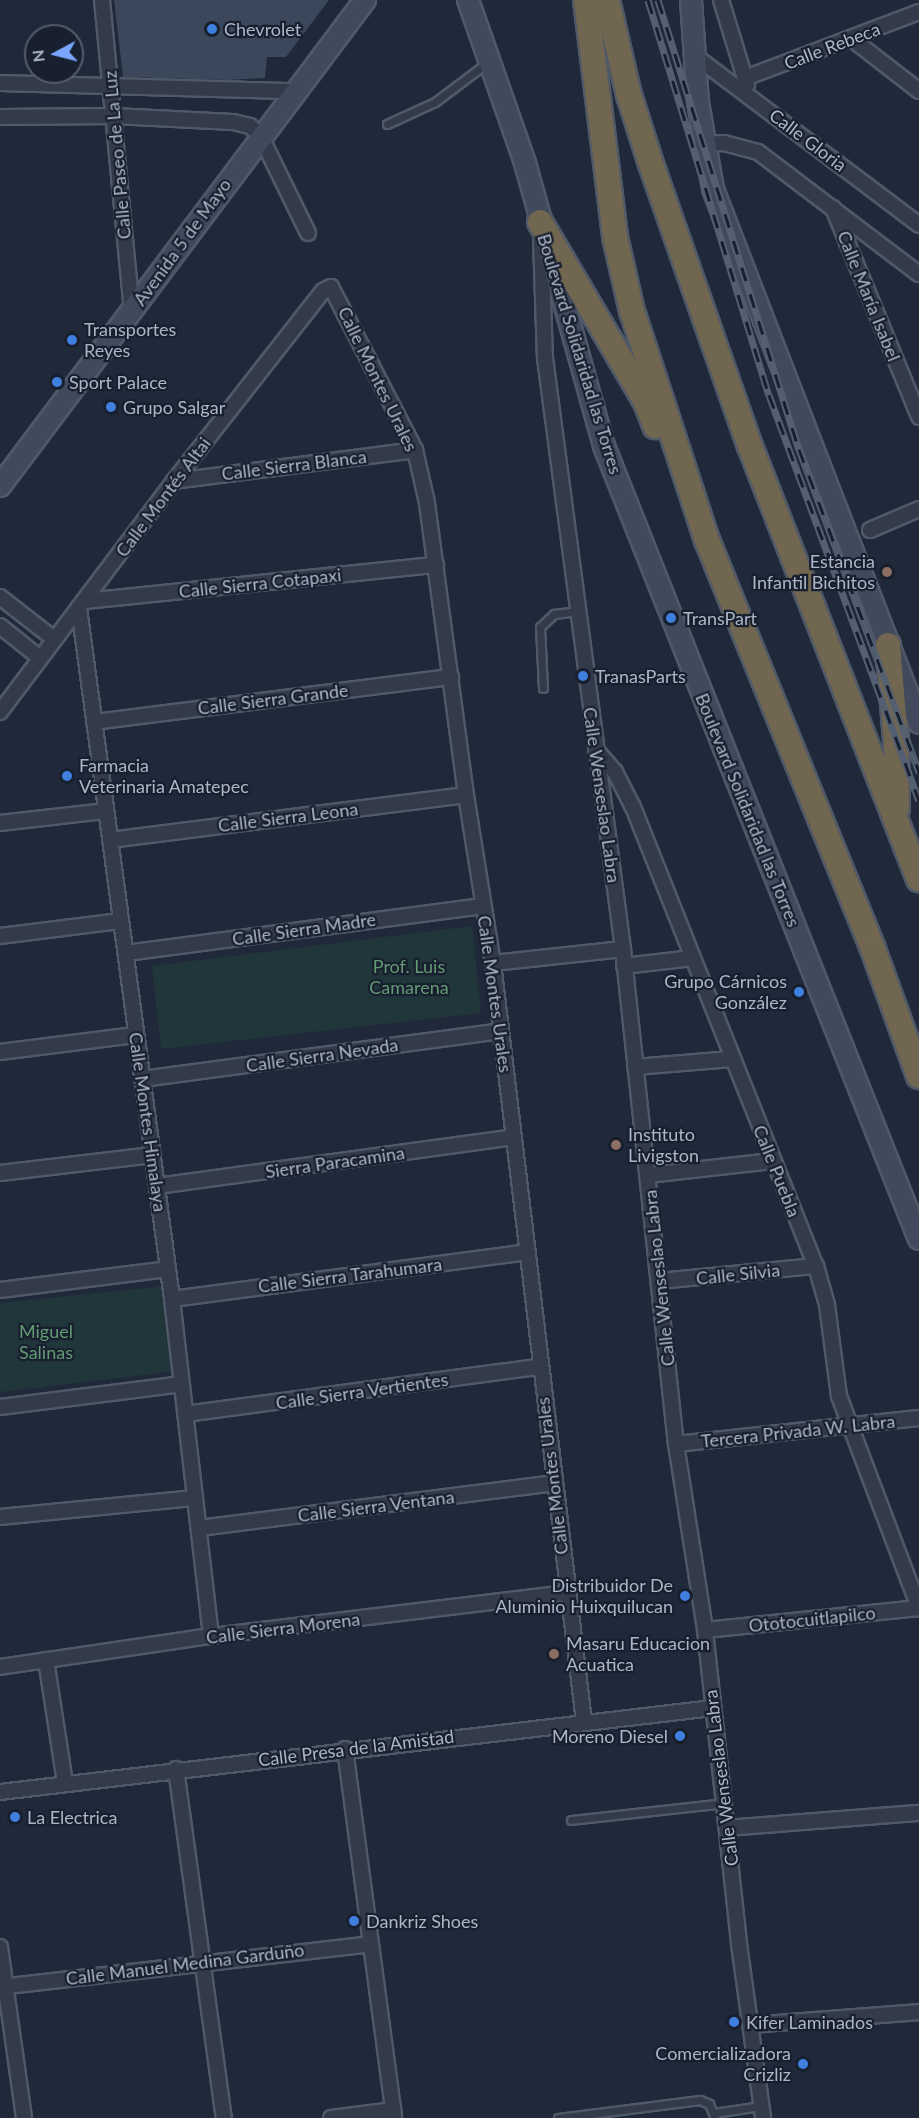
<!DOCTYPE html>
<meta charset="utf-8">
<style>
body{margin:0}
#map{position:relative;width:919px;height:2118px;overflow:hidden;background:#1f293a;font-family:Lato,sans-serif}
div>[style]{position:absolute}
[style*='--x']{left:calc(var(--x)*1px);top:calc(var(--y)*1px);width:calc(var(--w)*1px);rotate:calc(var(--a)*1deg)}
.green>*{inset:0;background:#21363b}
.building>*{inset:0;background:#3b475a}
.roads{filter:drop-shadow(2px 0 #505968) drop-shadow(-2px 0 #505968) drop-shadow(0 2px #505968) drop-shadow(0 -2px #505968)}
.lane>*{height:7px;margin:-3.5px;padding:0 3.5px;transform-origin:3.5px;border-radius:3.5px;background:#333b4a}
.street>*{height:14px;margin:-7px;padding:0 7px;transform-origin:7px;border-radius:7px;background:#333b4a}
.secondary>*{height:20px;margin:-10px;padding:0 10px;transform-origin:10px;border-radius:10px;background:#414a5d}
.highway>*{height:24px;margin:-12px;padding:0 12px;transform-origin:12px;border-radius:12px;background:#71664f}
.rail>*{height:7px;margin-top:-3.5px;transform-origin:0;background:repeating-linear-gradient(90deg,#18202f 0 14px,#545f72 0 28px);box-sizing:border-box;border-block:2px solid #545f72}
.dots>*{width:16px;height:16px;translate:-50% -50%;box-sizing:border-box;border:3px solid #18202f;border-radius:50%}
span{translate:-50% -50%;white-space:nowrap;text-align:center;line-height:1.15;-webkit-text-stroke:4.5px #18202f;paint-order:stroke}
.poi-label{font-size:18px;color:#adb6c7}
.left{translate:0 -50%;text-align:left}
.right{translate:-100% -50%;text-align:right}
.street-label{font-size:18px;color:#adb6c7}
.park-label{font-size:18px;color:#639973}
.north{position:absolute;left:24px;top:24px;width:60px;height:60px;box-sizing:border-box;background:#18202f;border:2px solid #545c6c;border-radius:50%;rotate:263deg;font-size:16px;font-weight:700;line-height:24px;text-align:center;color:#adb6c7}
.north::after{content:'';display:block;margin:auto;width:21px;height:27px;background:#7aa6ff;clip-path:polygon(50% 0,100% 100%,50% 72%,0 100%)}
</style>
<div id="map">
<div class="green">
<div style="clip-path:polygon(472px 926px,481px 1013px,161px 1049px,152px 966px)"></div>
<div style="clip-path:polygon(166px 1286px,177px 1371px,0 1392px,0 1303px)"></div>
</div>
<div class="building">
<div style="clip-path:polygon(114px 0,329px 0,286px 57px,267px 57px,265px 78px,226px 80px,123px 77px)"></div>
</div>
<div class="roads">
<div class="lane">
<div style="--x:387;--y:124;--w:53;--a:-24.6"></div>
<div style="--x:435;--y:102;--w:66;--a:-37"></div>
<div style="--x:543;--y:688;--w:61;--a:-92.8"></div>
<div style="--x:540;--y:627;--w:19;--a:-43"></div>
<div style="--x:554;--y:614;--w:23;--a:-7"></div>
<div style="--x:571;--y:1820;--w:154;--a:-6.3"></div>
<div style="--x:714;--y:2113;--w:48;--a:-8.5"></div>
<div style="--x:558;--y:2118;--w:143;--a:-7.2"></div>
<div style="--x:700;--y:2100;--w:10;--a:24"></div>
<div style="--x:709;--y:2104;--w:15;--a:67"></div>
</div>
<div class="street">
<div style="--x:102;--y:0;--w:312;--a:84.5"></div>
<div style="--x:721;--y:0;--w:89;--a:73"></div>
<div style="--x:852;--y:39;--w:85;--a:37.8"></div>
<div style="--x:695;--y:56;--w:281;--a:37"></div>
<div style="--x:745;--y:78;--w:186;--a:-20.8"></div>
<div style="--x:0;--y:83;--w:295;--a:1.6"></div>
<div style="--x:0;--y:117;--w:114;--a:-0.5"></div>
<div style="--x:114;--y:116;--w:119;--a:2.9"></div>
<div style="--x:233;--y:122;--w:17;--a:13"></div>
<div style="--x:250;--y:126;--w:13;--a:42"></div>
<div style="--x:260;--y:135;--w:109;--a:63.9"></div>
<div style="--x:703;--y:144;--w:21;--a:-3"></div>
<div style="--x:724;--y:143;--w:35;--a:15"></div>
<div style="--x:758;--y:152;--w:202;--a:37.2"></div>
<div style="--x:833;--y:208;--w:226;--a:67.6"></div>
<div style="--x:541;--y:239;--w:119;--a:88.1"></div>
<div style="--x:545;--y:358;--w:596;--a:82.48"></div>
<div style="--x:623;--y:949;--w:498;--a:83.9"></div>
<div style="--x:676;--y:1444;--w:188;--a:81.1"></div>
<div style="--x:705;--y:1630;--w:316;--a:83.8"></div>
<div style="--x:739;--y:1944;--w:176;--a:82.1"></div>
<div style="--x:174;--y:481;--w:243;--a:-7.3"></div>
<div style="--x:870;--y:530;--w:53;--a:-23.2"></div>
<div style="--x:0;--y:597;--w:68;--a:37.9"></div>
<div style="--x:85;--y:601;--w:353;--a:-5.9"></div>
<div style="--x:79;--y:608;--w:697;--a:82.33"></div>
<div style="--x:172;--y:1299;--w:339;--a:83.4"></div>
<div style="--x:0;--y:626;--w:51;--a:38.7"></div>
<div style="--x:0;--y:712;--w:289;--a:-53"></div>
<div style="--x:174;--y:481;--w:241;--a:-51.9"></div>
<div style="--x:323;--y:291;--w:9;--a:-27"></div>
<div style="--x:331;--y:287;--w:183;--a:62.7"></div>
<div style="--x:415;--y:450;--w:54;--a:77.2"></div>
<div style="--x:427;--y:503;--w:295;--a:82.4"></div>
<div style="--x:466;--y:795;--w:170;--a:80.9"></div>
<div style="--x:493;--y:963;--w:764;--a:83.16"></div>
<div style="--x:94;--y:722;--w:360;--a:-7.2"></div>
<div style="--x:596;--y:750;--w:29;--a:49"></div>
<div style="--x:615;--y:772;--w:39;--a:63"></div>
<div style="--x:633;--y:807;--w:494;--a:68.3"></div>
<div style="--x:816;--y:1266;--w:41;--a:74.2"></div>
<div style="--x:827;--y:1305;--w:92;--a:82.5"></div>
<div style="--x:839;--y:1396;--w:227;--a:69.3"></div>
<div style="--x:0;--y:823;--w:107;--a:-6.5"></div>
<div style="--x:110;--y:840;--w:359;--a:-7.2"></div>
<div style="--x:0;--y:936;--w:122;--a:-7.1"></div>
<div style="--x:126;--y:953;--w:360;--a:-7.5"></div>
<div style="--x:493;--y:963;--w:131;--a:-6.1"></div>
<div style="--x:624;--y:966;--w:69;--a:-6.6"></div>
<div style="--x:0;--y:1052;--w:136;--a:-7.2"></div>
<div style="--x:635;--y:1067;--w:97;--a:-4.7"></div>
<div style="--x:142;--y:1079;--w:362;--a:-7.6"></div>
<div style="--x:0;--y:1173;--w:154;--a:-6.7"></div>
<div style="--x:648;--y:1175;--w:125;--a:-6.4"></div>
<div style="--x:157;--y:1186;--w:359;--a:-7.8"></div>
<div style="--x:659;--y:1281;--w:158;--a:-5.5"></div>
<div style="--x:0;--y:1290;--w:169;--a:-7.1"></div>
<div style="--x:172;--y:1299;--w:358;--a:-7.5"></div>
<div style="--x:0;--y:1407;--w:182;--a:-7.2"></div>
<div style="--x:185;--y:1414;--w:357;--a:-7.6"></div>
<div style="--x:676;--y:1444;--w:244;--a:-6.1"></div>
<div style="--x:0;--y:1517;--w:196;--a:-5.6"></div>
<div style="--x:199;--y:1528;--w:357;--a:-7.2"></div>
<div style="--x:705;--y:1630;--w:215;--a:-5.9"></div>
<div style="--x:46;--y:1660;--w:124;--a:81.2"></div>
<div style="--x:0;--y:1667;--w:213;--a:-8.4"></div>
<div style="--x:211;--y:1636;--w:358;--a:-6.9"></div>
<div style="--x:345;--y:1749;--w:372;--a:82.4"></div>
<div style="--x:176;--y:1769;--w:352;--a:82.2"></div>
<div style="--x:0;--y:1792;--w:718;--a:-6.72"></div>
<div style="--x:727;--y:1828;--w:193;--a:-4.5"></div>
<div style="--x:0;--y:1947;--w:173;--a:82"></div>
<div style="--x:0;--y:1987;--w:372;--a:-6.6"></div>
<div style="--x:751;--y:2025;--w:169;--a:-4.4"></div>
<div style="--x:331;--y:2118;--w:63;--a:-7.4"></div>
</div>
<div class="secondary">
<div style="--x:468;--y:0;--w:173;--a:70.7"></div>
<div style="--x:525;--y:163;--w:294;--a:74.4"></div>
<div style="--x:604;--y:446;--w:853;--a:68.34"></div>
<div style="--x:691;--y:0;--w:102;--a:86.1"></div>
<div style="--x:698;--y:102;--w:88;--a:80.2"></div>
<div style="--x:713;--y:189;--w:572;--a:68.9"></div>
<div style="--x:0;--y:486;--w:608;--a:-53.09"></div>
</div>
<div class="highway">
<div style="--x:586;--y:0;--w:239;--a:83"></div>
<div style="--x:615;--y:237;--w:76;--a:77.1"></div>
<div style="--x:632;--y:311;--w:241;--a:71.9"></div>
<div style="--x:707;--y:540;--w:441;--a:67.9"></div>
<div style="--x:873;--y:949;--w:135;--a:70.1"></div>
<div style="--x:607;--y:0;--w:98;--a:77"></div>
<div style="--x:629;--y:95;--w:69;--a:72.3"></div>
<div style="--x:650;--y:161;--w:302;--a:70.7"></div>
<div style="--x:750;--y:446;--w:465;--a:68.7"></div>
<div style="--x:540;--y:222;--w:209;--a:59.5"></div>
<div style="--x:646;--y:402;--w:26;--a:69"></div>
<div style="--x:888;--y:645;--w:95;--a:85.2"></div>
<div style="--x:896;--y:740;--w:69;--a:89.2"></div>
</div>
</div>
<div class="rail">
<div style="--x:648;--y:0;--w:413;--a:73"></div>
<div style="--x:769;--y:395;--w:432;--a:69.7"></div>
<div style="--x:658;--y:0;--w:471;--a:72.6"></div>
<div style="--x:799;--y:449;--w:345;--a:69.6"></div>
</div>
<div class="dots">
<div style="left:212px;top:29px;background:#3f7fe0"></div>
<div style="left:72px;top:340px;background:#3f7fe0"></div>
<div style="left:57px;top:382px;background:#3f7fe0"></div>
<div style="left:111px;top:407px;background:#3f7fe0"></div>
<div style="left:887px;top:572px;background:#8d6e63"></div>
<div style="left:671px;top:618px;background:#3f7fe0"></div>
<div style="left:583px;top:676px;background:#3f7fe0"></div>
<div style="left:67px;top:776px;background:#3f7fe0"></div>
<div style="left:799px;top:992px;background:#3f7fe0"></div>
<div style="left:616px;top:1145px;background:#8d6e63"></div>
<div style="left:685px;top:1596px;background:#3f7fe0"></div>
<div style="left:554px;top:1654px;background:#8d6e63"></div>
<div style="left:680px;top:1736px;background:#3f7fe0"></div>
<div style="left:15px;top:1817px;background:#3f7fe0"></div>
<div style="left:354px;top:1921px;background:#3f7fe0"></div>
<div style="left:734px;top:2022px;background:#3f7fe0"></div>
<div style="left:803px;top:2064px;background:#3f7fe0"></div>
</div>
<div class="poi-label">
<span class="left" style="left:224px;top:29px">Chevrolet</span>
<span class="left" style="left:84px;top:340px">Transportes<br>Reyes</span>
<span class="left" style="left:69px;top:382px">Sport Palace</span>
<span class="left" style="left:123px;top:407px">Grupo Salgar</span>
<span class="right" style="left:875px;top:572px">Estancia<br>Infantil Bichitos</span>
<span class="left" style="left:683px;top:618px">TransPart</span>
<span class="left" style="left:595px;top:676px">TranasParts</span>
<span class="left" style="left:79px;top:776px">Farmacia<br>Veterinaria Amatepec</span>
<span class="right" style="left:787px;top:992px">Grupo Cárnicos<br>González</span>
<span class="left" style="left:628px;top:1145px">Instituto<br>Livigston</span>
<span class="right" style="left:673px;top:1596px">Distribuidor De<br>Aluminio Huixquilucan</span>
<span class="left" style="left:566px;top:1654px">Masaru Educacion<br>Acuatica</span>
<span class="right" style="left:668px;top:1736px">Moreno Diesel</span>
<span class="left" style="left:27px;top:1817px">La Electrica</span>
<span class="left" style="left:366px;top:1921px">Dankriz Shoes</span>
<span class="left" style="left:746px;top:2022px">Kifer Laminados</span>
<span class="right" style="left:791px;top:2064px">Comercializadora<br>Crizliz</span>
</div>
<div class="street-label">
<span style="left:832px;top:46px;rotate:-21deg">Calle Rebeca</span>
<span style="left:808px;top:140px;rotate:37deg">Calle Gloria</span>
<span style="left:117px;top:155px;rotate:-95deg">Calle Paseo de La Luz</span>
<span style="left:182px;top:242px;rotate:-54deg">Avenida 5 de Mayo</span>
<span style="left:869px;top:296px;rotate:68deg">Calle María Isabel</span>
<span style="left:580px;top:354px;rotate:73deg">Boulevard Solidaridad las Torres</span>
<span style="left:378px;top:379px;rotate:64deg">Calle Montes Urales</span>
<span style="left:294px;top:465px;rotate:-7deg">Calle Sierra Blanca</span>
<span style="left:163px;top:497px;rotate:-53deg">Calle Montés Altai</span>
<span style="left:260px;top:583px;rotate:-6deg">Calle Sierra Cotapaxi</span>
<span style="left:273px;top:699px;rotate:-7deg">Calle Sierra Grande</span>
<span style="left:602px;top:795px;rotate:82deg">Calle Wenseslao Labra</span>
<span style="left:748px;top:810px;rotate:68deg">Boulevard Solidaridad las Torres</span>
<span style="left:288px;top:817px;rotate:-7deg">Calle Sierra Leona</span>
<span style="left:304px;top:929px;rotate:-8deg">Calle Sierra Madre</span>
<span style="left:495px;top:994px;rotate:82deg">Calle Montes Urales</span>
<span style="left:322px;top:1055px;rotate:-8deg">Calle Sierra Nevada</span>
<span style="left:148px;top:1122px;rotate:82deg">Calle Montes Himalaya</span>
<span style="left:335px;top:1162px;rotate:-8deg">Sierra Paracamina</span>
<span style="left:777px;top:1171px;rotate:68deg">Calle Puebla</span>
<span style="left:738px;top:1274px;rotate:-6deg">Calle Silvia</span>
<span style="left:350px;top:1275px;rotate:-7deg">Calle Sierra Tarahumara</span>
<span style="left:659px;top:1278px;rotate:-96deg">Calle Wenseslao Labra</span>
<span style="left:362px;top:1391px;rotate:-8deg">Calle Sierra Vertientes</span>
<span style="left:798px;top:1431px;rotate:-6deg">Tercera Privada W. Labra</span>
<span style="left:552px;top:1476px;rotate:-97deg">Calle Montes Urales</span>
<span style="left:376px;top:1506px;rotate:-7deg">Calle Sierra Ventana</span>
<span style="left:812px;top:1619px;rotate:-6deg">Ototocuitlapilco</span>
<span style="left:283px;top:1628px;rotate:-7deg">Calle Sierra Morena</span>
<span style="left:356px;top:1748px;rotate:-7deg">Calle Presa de la Amistad</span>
<span style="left:721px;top:1778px;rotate:-97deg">Calle Wenseslao Labra</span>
<span style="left:185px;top:1964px;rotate:-7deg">Calle Manuel Medina Garduño</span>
</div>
<div class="park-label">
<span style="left:409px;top:977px">Prof. Luis<br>Camarena</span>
<span style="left:46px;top:1342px">Miguel<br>Salinas</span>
</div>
<div class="north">N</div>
</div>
